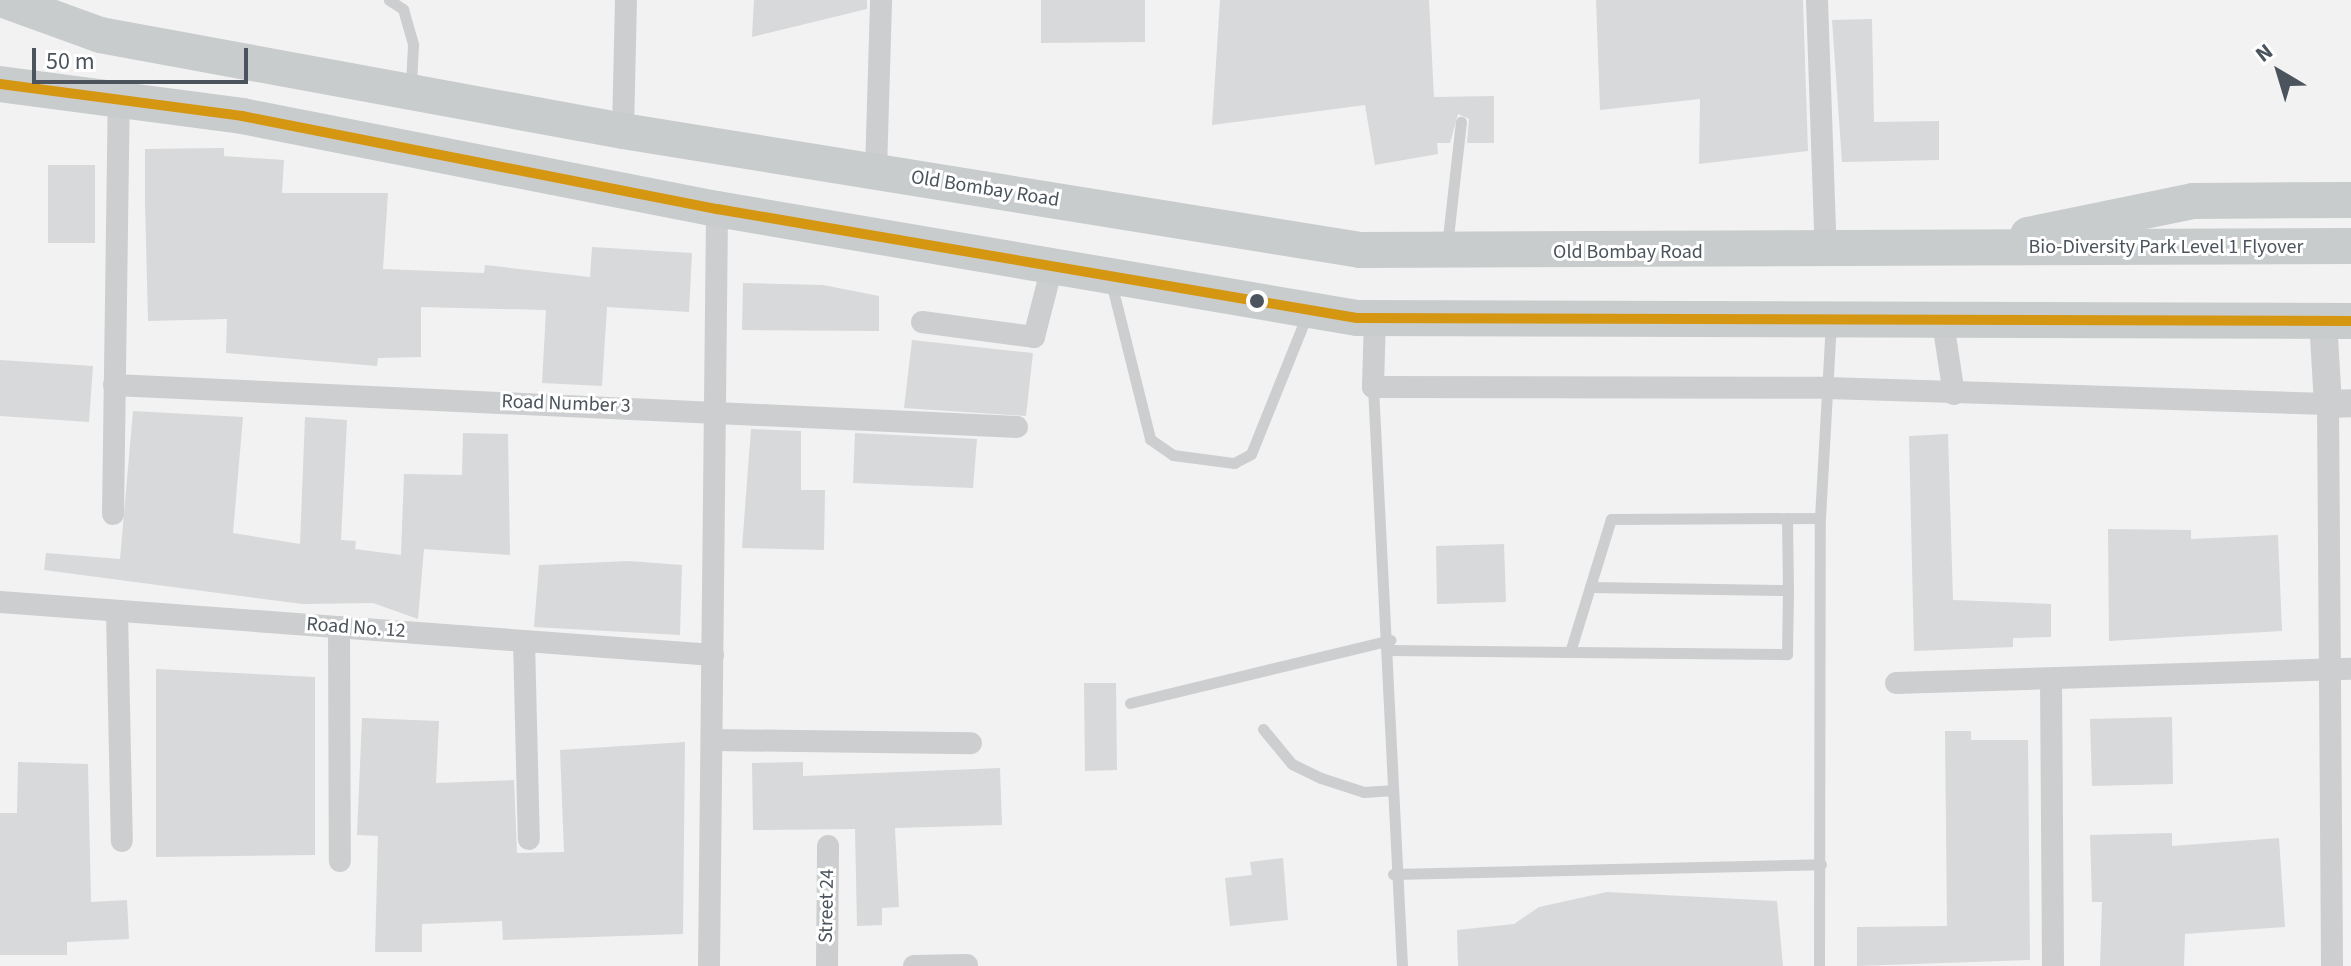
<!DOCTYPE html>
<style>
body{margin:0}
#map{position:relative;width:2351px;height:966px;overflow:hidden;background:#f2f2f2;font-family:"Source Sans 3",sans-serif}
div>[style]{position:absolute}
[style*='--x']{left:calc(var(--x)*1px);top:calc(var(--y)*1px);width:calc(var(--w)*1px);rotate:calc(var(--a)*1deg)}
.building>*{inset:0;background:#d8d9db}
.service>*{height:11px;margin:-5.5px;padding:0 5.5px;transform-origin:5.5px;border-radius:5.5px;background:#ccced0}
.minor>*{height:22px;margin:-11px;padding:0 11px;transform-origin:11px;border-radius:11px;background:#ccced0}
.tertiary>*{height:28px;margin:-14px;padding:0 14px;transform-origin:14px;border-radius:14px;background:#ccced0}
.primary>*{height:36px;margin:-18px;padding:0 18px;transform-origin:18px;border-radius:18px;background:#c9cccd}
.bus-1>*{height:10px;margin:-5px;padding:0 5px;transform-origin:5px;border-radius:5px;background:#d59612}
.dots>*{width:22px;height:22px;translate:-50% -50%;box-sizing:border-box;border:4px solid #fff;border-radius:50%}
span{translate:-50% -50%;white-space:nowrap;text-align:center;line-height:1.15;-webkit-text-stroke:6px #fff;paint-order:stroke}
.street-label{font-size:20px;color:#4b545c}
.north{position:absolute;left:2239px;top:32px;width:80px;height:80px;-webkit-text-stroke:6px #fff;paint-order:stroke;rotate:322deg;font-size:22px;font-weight:700;line-height:32px;text-align:center;color:#4b545c}
.north::after{content:'';display:block;margin:auto;width:28px;height:36px;background:#4b545c;clip-path:polygon(50% 0,100% 100%,50% 72%,0 100%)}
.scale{position:absolute;left:32px;top:48px;width:216px;height:36px;box-sizing:border-box;border:4px solid #4b545c;border-top:0;padding-left:10px;font-size:24px;line-height:28px;white-space:nowrap;color:#4b545c;-webkit-text-stroke:6px #fff;paint-order:stroke}
</style>
<div id="map">
<div class="building">
<div style="clip-path:polygon(754px 0,867px 0,867px 9px,752px 37px)"></div>
<div style="clip-path:polygon(1041px 0,1145px 0,1145px 42px,1041px 43px)"></div>
<div style="clip-path:polygon(1220px 0,1429px 0,1434px 97px,1494px 96px,1494px 143px,1467px 143px,1469px 119px,1458px 114px,1450px 143px,1437px 143px,1438px 154px,1375px 165px,1365px 105px,1212px 125px)"></div>
<div style="clip-path:polygon(1596px 0,1803px 0,1808px 151px,1699px 164px,1700px 99px,1600px 110px)"></div>
<div style="clip-path:polygon(1872px 19px,1874px 122px,1939px 121px,1939px 160px,1842px 162px,1832px 20px)"></div>
<div style="clip-path:polygon(224px 148px,224px 156px,284px 160px,282px 193px,388px 193px,383px 269px,484px 273px,485px 265px,590px 277px,592px 247px,692px 253px,689px 312px,607px 307px,602px 386px,542px 383px,546px 310px,421px 307px,421px 357px,378px 358px,377px 366px,226px 353px,227px 319px,148px 321px,145px 202px,145px 149px)"></div>
<div style="clip-path:polygon(48px 165px,95px 165px,95px 243px,48px 243px)"></div>
<div style="clip-path:polygon(743px 283px,823px 285px,879px 296px,879px 331px,742px 330px)"></div>
<div style="clip-path:polygon(912px 340px,1033px 353px,1026px 416px,904px 408px)"></div>
<div style="clip-path:polygon(0 360px,93px 366px,89px 422px,0 416px)"></div>
<div style="clip-path:polygon(133px 411px,243px 417px,233px 533px,300px 544px,305px 417px,347px 420px,341px 540px,356px 541px,355px 549px,401px 555px,404px 474px,462px 475px,463px 433px,508px 434px,510px 555px,424px 549px,418px 619px,373px 603px,302px 604px,44px 570px,46px 553px,120px 559px)"></div>
<div style="clip-path:polygon(751px 429px,801px 431px,801px 490px,825px 490px,824px 550px,742px 548px)"></div>
<div style="clip-path:polygon(855px 433px,977px 439px,973px 488px,853px 483px)"></div>
<div style="clip-path:polygon(1948px 434px,1953px 600px,2051px 604px,2051px 637px,2013px 638px,2013px 647px,1914px 651px,1909px 436px)"></div>
<div style="clip-path:polygon(2108px 529px,2191px 530px,2191px 539px,2278px 535px,2282px 631px,2109px 641px)"></div>
<div style="clip-path:polygon(1504px 544px,1506px 602px,1437px 604px,1436px 546px)"></div>
<div style="clip-path:polygon(629px 561px,682px 565px,680px 635px,534px 627px,539px 565px)"></div>
<div style="clip-path:polygon(156px 669px,315px 677px,315px 855px,156px 857px)"></div>
<div style="clip-path:polygon(1084px 683px,1116px 683px,1117px 770px,1085px 771px)"></div>
<div style="clip-path:polygon(2172px 717px,2173px 784px,2092px 786px,2090px 719px)"></div>
<div style="clip-path:polygon(362px 718px,439px 721px,436px 783px,514px 780px,517px 853px,564px 852px,560px 750px,685px 742px,683px 934px,503px 940px,502px 921px,422px 924px,422px 952px,375px 952px,378px 836px,357px 835px)"></div>
<div style="clip-path:polygon(1945px 731px,1971px 731px,1971px 740px,2028px 740px,2030px 960px,1857px 966px,1857px 927px,1947px 926px)"></div>
<div style="clip-path:polygon(18px 762px,88px 764px,91px 902px,127px 900px,129px 939px,67px 942px,67px 955px,0 955px,0 813px,17px 813px)"></div>
<div style="clip-path:polygon(803px 762px,803px 776px,1000px 768px,1002px 825px,895px 828px,899px 907px,882px 908px,882px 925px,857px 926px,855px 829px,753px 830px,752px 763px)"></div>
<div style="clip-path:polygon(2172px 833px,2172px 846px,2279px 838px,2285px 927px,2185px 934px,2184px 966px,2100px 966px,2102px 902px,2092px 902px,2090px 835px)"></div>
<div style="clip-path:polygon(1283px 858px,1288px 920px,1230px 926px,1225px 878px,1252px 875px,1250px 862px)"></div>
<div style="clip-path:polygon(1607px 892px,1777px 901px,1783px 966px,1458px 966px,1457px 930px,1514px 924px,1539px 907px)"></div>
</div>
<div class="service">
<div style="--x:389;--y:0;--w:17;--a:33"></div>
<div style="--x:403;--y:9;--w:37;--a:74"></div>
<div style="--x:413;--y:45;--w:40;--a:92.9"></div>
<div style="--x:1447;--y:246;--w:125;--a:-83.6"></div>
<div style="--x:1111;--y:282;--w:162;--a:76"></div>
<div style="--x:1150;--y:439;--w:28;--a:35"></div>
<div style="--x:1173;--y:455;--w:62;--a:7.5"></div>
<div style="--x:1234;--y:463;--w:19;--a:-28"></div>
<div style="--x:1251;--y:454;--w:150;--a:-68.1"></div>
<div style="--x:1373;--y:387;--w:580;--a:87.13"></div>
<div style="--x:1590;--y:587;--w:198;--a:0.9"></div>
<div style="--x:1788;--y:590;--w:72;--a:-90.8"></div>
<div style="--x:1390;--y:650;--w:397;--a:0.6"></div>
<div style="--x:1787;--y:654;--w:64;--a:-89.1"></div>
<div style="--x:1570;--y:652;--w:139;--a:-72.9"></div>
<div style="--x:1611;--y:519;--w:209;--a:-0.3"></div>
<div style="--x:1130;--y:703;--w:268;--a:-13.6"></div>
<div style="--x:1263;--y:729;--w:45;--a:50.4"></div>
<div style="--x:1292;--y:764;--w:32;--a:26"></div>
<div style="--x:1321;--y:778;--w:45;--a:18"></div>
<div style="--x:1364;--y:792;--w:26;--a:-4"></div>
<div style="--x:1393;--y:874;--w:428;--a:-1.3"></div>
<div style="--x:1819;--y:966;--w:448;--a:-89.9"></div>
<div style="--x:1820;--y:518;--w:195;--a:-86.8"></div>
</div>
<div class="minor">
<div style="--x:1817;--y:0;--w:253;--a:88"></div>
<div style="--x:623;--y:131;--w:131;--a:-88.7"></div>
<div style="--x:876;--y:171;--w:171;--a:-88.3"></div>
<div style="--x:1942;--y:316;--w:79;--a:81.3"></div>
<div style="--x:1375;--y:318;--w:69;--a:91.7"></div>
<div style="--x:1373;--y:387;--w:454;--a:0.1"></div>
<div style="--x:1827;--y:388;--w:501;--a:1.83"></div>
<div style="--x:2328;--y:404;--w:562;--a:89.59"></div>
<div style="--x:922;--y:322;--w:113;--a:7.6"></div>
<div style="--x:1034;--y:337;--w:72;--a:-75.6"></div>
<div style="--x:114;--y:385;--w:904;--a:2.66"></div>
<div style="--x:113;--y:514;--w:413;--a:-89.2"></div>
<div style="--x:0;--y:602;--w:715;--a:4.25"></div>
<div style="--x:117;--y:611;--w:230;--a:88.8"></div>
<div style="--x:339;--y:627;--w:234;--a:89.8"></div>
<div style="--x:524;--y:641;--w:198;--a:88.6"></div>
<div style="--x:2051;--y:679;--w:287;--a:89.6"></div>
<div style="--x:1896;--y:683;--w:455;--a:-1.8"></div>
<div style="--x:712;--y:740;--w:259;--a:0.7"></div>
<div style="--x:709;--y:966;--w:757;--a:-89.39"></div>
<div style="--x:827;--y:966;--w:120;--a:-89.5"></div>
<div style="--x:914;--y:966;--w:53;--a:-1.1"></div>
</div>
<div class="tertiary">
<div style="--x:2323;--y:320;--w:84;--a:86.6"></div>
<div style="--x:2328;--y:404;--w:23;--a:-2"></div>
</div>
<div class="primary">
<div style="--x:4;--y:0;--w:102;--a:20"></div>
<div style="--x:100;--y:35;--w:532;--a:10.4"></div>
<div style="--x:623;--y:131;--w:747;--a:9.17"></div>
<div style="--x:1360;--y:250;--w:991;--a:-0.23"></div>
<div style="--x:0;--y:84;--w:244;--a:7.5"></div>
<div style="--x:242;--y:116;--w:484;--a:11.1"></div>
<div style="--x:717;--y:209;--w:649;--a:9.67"></div>
<div style="--x:1357;--y:318;--w:994;--a:0.17"></div>
<div style="--x:2028;--y:235;--w:168;--a:-11.6"></div>
<div style="--x:2193;--y:201;--w:158;--a:-0.4"></div>
</div>
<div class="bus-1">
<div style="--x:0;--y:84;--w:244;--a:7.5"></div>
<div style="--x:242;--y:116;--w:484;--a:11.1"></div>
<div style="--x:717;--y:209;--w:649;--a:9.67"></div>
<div style="--x:1357;--y:318;--w:994;--a:0.17"></div>
</div>
<div class="dots">
<div style="left:1257px;top:301px;background:#4b545c"></div>
</div>
<div class="street-label">
<span style="left:985px;top:189px;rotate:9deg">Old Bombay Road</span>
<span style="left:2166px;top:247px">Bio-Diversity Park Level 1 Flyover</span>
<span style="left:1628px;top:252px">Old Bombay Road</span>
<span style="left:566px;top:404px;rotate:2deg">Road Number 3</span>
<span style="left:356px;top:628px;rotate:4deg">Road No. 12</span>
<span style="left:827px;top:906px;rotate:-89deg">Street 24</span>
</div>
<div class="north">N</div>
<div class="scale">50 m</div>
</div>
